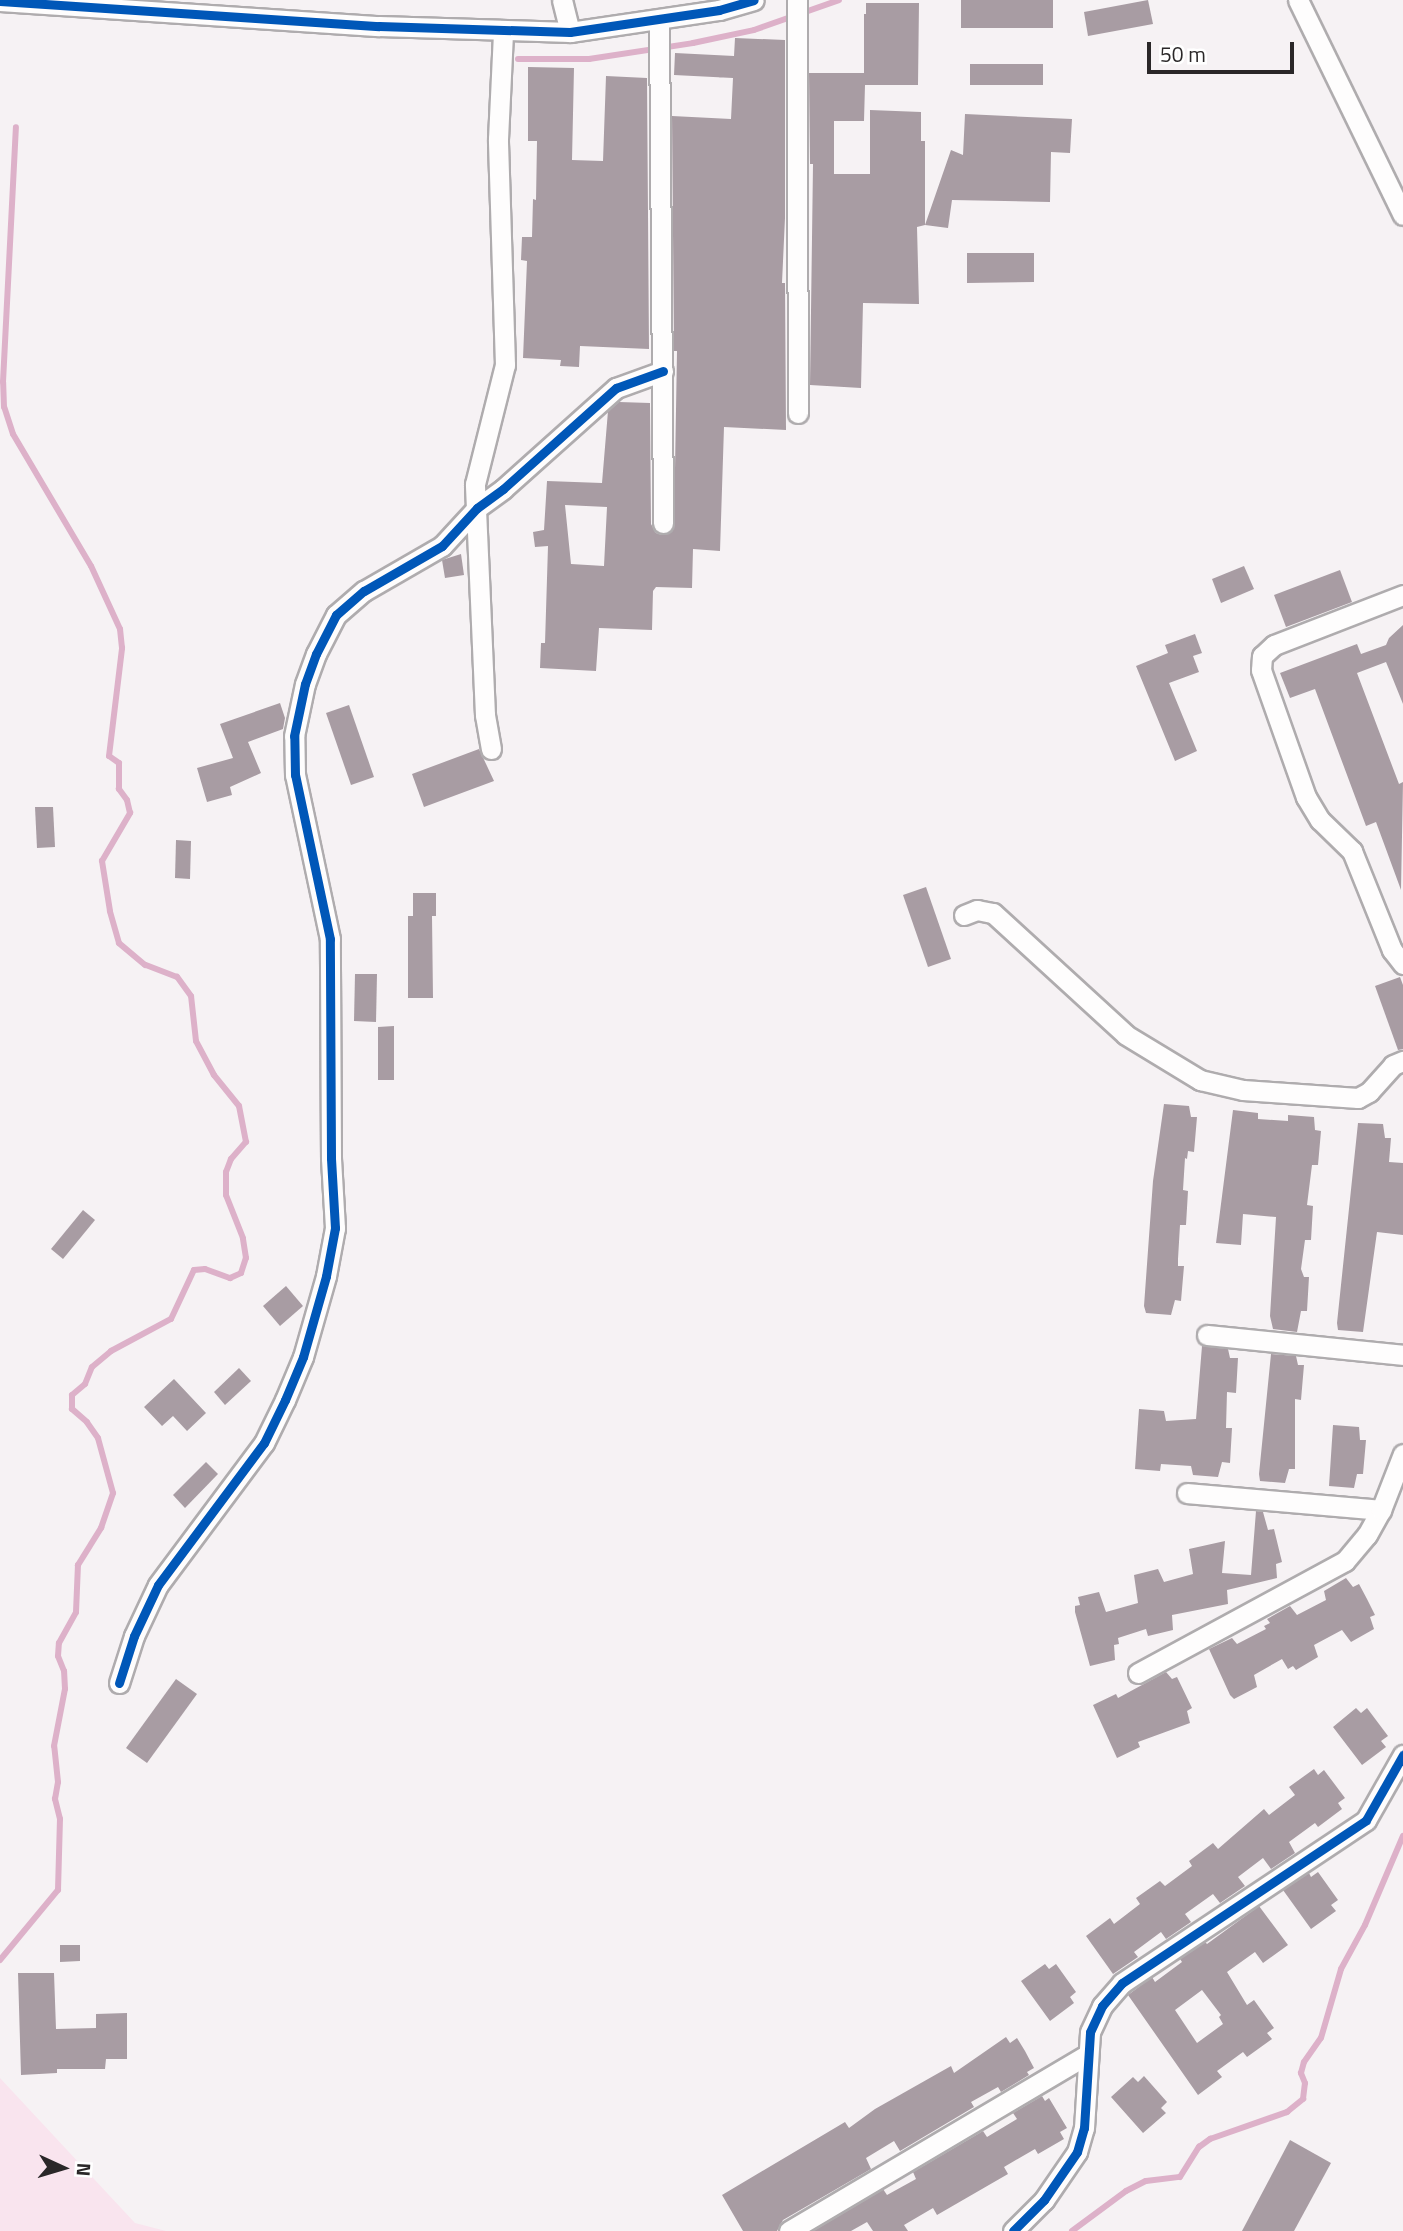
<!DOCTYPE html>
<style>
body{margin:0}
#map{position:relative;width:1403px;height:2231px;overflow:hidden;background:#f6f2f4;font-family:"Titillium Web",sans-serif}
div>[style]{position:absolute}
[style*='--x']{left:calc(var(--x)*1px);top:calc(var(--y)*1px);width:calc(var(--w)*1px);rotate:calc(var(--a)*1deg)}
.green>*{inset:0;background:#f9e4ee}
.stream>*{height:6px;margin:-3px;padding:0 3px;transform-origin:3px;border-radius:3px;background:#ddb1c9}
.building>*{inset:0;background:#a89ca3}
.roads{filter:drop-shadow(2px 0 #afacae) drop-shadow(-2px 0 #afacae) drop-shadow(0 2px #afacae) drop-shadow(0 -2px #afacae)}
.minor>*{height:19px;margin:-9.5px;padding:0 9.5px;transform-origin:9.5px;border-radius:9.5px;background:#fefdfd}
.cycleway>*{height:9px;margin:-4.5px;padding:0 4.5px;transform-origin:4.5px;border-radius:4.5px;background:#0057b8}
span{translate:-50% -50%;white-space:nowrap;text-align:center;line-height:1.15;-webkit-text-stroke:7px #fff;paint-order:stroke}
.north{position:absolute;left:28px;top:2133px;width:70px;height:70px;-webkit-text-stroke:5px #fff;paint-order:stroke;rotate:94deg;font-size:19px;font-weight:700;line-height:28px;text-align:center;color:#2a2728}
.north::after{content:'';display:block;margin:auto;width:24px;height:32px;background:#2a2728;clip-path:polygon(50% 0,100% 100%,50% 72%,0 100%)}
.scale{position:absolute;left:1147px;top:42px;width:147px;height:32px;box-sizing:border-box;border:4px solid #2a2728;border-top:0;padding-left:9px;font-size:21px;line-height:24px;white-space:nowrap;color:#2a2728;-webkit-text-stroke:5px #fff;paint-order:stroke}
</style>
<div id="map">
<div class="green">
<div style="clip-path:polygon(0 2078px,135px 2223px,166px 2231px,0 2231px)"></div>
</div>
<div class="stream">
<div style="--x:518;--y:59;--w:71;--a:0"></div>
<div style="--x:589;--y:59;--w:105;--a:-8.7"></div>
<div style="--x:693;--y:43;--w:62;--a:-12"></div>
<div style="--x:754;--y:30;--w:90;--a:-19.4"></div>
<div style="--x:0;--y:1960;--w:91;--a:-50.4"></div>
<div style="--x:58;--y:1890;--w:71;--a:-88.4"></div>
<div style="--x:60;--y:1819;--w:21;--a:-104"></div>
<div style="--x:55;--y:1799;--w:17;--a:-80"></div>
<div style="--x:58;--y:1782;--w:36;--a:-96"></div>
<div style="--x:54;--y:1746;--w:58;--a:-79.1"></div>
<div style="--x:65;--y:1689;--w:18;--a:-93"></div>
<div style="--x:64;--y:1671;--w:16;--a:-112"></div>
<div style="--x:58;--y:1656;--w:13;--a:-86"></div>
<div style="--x:59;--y:1643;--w:35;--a:-61"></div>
<div style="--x:76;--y:1612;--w:47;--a:-87.6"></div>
<div style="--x:78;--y:1565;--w:44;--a:-58.1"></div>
<div style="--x:101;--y:1528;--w:37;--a:-71"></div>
<div style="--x:113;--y:1493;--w:57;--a:-105.3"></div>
<div style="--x:98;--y:1438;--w:19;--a:-125"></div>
<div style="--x:87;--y:1422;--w:20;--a:-139"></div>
<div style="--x:72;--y:1409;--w:14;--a:-90"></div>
<div style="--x:72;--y:1395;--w:17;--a:-40"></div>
<div style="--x:85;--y:1384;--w:18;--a:-68"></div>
<div style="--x:92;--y:1367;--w:25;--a:-40"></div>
<div style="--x:111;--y:1351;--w:68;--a:-28.1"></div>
<div style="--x:171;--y:1319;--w:54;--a:-64.9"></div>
<div style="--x:194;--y:1270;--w:11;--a:-5"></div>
<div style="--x:205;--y:1269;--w:27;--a:20"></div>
<div style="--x:230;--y:1278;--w:12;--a:-24"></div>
<div style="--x:241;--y:1273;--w:16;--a:-72"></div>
<div style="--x:246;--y:1258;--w:20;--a:-99"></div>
<div style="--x:243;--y:1238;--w:46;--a:-111.6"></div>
<div style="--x:226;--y:1195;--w:23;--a:-90"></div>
<div style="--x:226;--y:1172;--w:14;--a:-69"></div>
<div style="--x:231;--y:1159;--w:23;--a:-49"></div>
<div style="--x:246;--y:1142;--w:37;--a:-101"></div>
<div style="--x:239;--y:1106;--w:40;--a:-129"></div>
<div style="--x:214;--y:1075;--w:38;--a:-118"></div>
<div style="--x:196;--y:1041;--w:45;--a:-96.3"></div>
<div style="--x:191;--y:996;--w:24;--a:-126"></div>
<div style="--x:177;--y:977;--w:34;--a:-159"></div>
<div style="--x:145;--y:965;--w:34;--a:-140"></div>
<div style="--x:119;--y:943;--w:33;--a:-106"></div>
<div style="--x:110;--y:911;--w:51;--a:-99.1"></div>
<div style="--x:102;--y:861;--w:56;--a:-59.7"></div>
<div style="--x:130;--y:813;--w:13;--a:-103"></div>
<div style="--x:127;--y:800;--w:14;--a:-126"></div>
<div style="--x:119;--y:789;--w:26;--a:-90"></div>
<div style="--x:119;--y:763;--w:12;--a:-145"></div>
<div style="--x:109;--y:756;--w:109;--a:-83.1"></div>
<div style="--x:122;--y:648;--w:19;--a:-96"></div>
<div style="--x:120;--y:629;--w:69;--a:-114.7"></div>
<div style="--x:91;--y:566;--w:153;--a:-120.6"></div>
<div style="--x:13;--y:434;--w:28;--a:-108"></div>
<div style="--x:4;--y:407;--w:25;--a:-92"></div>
<div style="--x:3;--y:382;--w:255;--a:-87.1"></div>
<div style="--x:1072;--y:2231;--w:67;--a:-36.5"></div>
<div style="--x:1126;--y:2191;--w:22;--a:-27"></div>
<div style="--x:1146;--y:2181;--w:34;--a:-7"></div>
<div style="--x:1180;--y:2177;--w:36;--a:-58"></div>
<div style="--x:1199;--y:2147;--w:14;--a:-36"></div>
<div style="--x:1210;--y:2139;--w:82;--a:-19.3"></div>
<div style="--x:1287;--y:2112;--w:21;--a:-39"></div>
<div style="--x:1303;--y:2099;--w:16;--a:-83"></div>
<div style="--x:1305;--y:2083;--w:11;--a:-112"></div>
<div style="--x:1301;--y:2073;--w:11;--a:-75"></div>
<div style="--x:1304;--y:2062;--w:29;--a:-55"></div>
<div style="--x:1321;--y:2038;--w:72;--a:-73.8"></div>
<div style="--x:1341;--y:1969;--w:50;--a:-61.4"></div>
<div style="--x:1365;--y:1925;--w:97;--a:-66.9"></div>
</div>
<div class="building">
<div style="clip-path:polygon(961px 0,1053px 0,1053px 28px,961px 28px)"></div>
<div style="clip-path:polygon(1148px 0,1153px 24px,1088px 36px,1084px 12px)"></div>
<div style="clip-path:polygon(866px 3px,919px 3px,918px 85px,865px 85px,864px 121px,834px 121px,834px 174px,870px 174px,870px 110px,921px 112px,921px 141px,925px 141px,925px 225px,917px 227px,919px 304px,863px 303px,861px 388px,810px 385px,813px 164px,810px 164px,809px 73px,864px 73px,864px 14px,866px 14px)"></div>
<div style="clip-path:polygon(evenodd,735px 38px,785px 40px,785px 218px,782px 283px,785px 283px,786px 430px,724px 427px,720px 551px,693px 549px,692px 588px,656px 587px,653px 591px,652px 630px,599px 628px,596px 671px,540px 668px,541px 643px,545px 643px,548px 546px,535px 547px,533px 532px,544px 530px,547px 481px,602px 483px,608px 411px,619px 402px,650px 403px,651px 524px,656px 533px,662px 535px,674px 528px,677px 351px,674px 351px,672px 116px,731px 119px,733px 78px,674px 75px,675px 53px,734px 56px,735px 38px,565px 505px,607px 507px,604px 566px,571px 564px,565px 505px)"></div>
<div style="clip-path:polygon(970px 64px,1043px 64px,1043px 85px,970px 85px)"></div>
<div style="clip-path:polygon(528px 67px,574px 68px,572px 160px,603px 161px,606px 76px,647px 78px,649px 349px,580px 346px,579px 367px,560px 366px,561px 360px,523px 358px,527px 261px,521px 260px,522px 237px,532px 237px,533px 199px,536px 200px,537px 141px,528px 141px)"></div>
<div style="clip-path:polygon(965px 114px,1072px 119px,1070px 153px,1051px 152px,1050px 202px,952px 200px,948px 228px,925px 225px,951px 150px,963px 155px)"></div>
<div style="clip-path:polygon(967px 253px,1034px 253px,1034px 282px,967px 283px)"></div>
<div style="clip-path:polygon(461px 554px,464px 575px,445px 578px,442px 560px)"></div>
<div style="clip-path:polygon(1244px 566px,1254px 589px,1221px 603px,1212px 579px)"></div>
<div style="clip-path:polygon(1340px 570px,1352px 602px,1286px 627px,1274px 595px)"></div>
<div style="clip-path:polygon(1403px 625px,1403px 704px,1386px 662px,1357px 673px,1399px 784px,1403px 782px,1401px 890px,1376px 822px,1366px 826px,1315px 689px,1290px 698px,1280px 673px,1357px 644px,1361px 654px,1386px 645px,1389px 638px)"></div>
<div style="clip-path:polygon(1195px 634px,1202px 653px,1193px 656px,1199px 672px,1169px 683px,1197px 751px,1175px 761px,1136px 666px,1168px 653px,1165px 645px)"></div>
<div style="clip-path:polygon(280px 703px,285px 718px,283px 729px,248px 742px,261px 773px,230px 787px,232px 795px,207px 802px,197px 768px,233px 758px,220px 724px)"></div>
<div style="clip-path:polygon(349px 705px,374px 777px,351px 785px,326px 713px)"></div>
<div style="clip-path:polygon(479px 749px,494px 781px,424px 807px,412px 774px)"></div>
<div style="clip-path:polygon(35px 807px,53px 807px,55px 847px,37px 848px)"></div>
<div style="clip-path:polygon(176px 840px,191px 841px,190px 879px,175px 878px)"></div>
<div style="clip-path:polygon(926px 887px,951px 959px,928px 967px,903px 895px)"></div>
<div style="clip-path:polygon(413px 893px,436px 893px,436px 916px,432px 916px,433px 998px,408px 998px,408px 916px,413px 916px)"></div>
<div style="clip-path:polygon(355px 974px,377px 974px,376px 1022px,354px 1021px)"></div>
<div style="clip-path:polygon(1400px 977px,1403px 985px,1403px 1049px,1398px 1050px,1375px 986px)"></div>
<div style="clip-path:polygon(394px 1026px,394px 1080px,378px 1080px,378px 1027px)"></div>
<div style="clip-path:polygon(1164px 1104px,1189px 1106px,1191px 1117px,1197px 1117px,1194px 1152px,1188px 1151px,1187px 1159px,1185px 1158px,1183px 1190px,1188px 1191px,1186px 1225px,1180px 1225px,1178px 1259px,1178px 1266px,1184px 1266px,1181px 1301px,1175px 1300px,1171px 1315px,1146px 1313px,1144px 1306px,1153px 1181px)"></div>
<div style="clip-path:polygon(1233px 1110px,1258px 1113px,1258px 1119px,1288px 1121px,1288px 1115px,1314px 1117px,1315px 1130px,1321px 1131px,1318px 1165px,1312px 1165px,1307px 1205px,1313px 1206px,1311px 1240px,1305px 1240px,1301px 1269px,1304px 1277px,1309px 1277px,1307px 1311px,1301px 1311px,1297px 1332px,1273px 1329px,1270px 1316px,1276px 1217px,1243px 1214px,1241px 1245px,1216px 1243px)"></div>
<div style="clip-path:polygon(1358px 1123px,1383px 1124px,1385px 1138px,1391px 1138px,1389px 1162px,1403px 1163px,1403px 1235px,1377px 1232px,1363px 1332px,1338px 1330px,1337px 1323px)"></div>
<div style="clip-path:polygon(83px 1210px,95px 1220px,63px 1259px,51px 1249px)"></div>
<div style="clip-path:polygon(286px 1286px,303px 1306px,280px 1326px,263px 1306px)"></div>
<div style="clip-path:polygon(1202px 1346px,1228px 1349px,1230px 1358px,1238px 1358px,1236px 1393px,1227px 1392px,1226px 1428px,1232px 1428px,1230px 1463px,1222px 1462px,1218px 1477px,1193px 1475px,1191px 1466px,1161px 1464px,1160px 1471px,1135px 1469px,1139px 1409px,1164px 1411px,1166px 1421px,1196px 1419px)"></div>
<div style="clip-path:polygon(1271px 1354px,1296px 1356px,1298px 1365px,1304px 1365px,1301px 1400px,1295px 1399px,1295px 1469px,1289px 1469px,1285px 1483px,1260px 1481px,1259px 1474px)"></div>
<div style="clip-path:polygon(239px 1368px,251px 1381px,225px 1405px,214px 1392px)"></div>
<div style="clip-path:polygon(174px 1379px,206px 1413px,187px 1431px,173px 1416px,162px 1426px,144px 1407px)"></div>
<div style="clip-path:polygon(1333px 1425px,1359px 1427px,1360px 1440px,1366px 1440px,1363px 1474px,1357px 1474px,1354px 1488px,1329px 1486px)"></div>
<div style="clip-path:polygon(206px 1462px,218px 1474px,185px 1508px,173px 1495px)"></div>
<div style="clip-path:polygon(1256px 1511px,1263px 1512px,1268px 1530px,1274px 1529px,1282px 1562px,1276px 1564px,1277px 1578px,1227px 1590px,1228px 1604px,1172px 1615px,1173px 1630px,1148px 1636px,1146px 1629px,1118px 1638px,1119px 1644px,1114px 1645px,1115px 1660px,1090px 1666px,1075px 1612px,1075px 1606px,1080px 1605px,1078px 1597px,1099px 1592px,1106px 1612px,1138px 1603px,1134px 1575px,1158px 1569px,1164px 1582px,1193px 1574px,1189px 1549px,1225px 1541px,1222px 1573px,1251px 1575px)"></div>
<div style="clip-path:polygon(1346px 1578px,1353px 1587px,1359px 1584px,1367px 1599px,1375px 1615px,1370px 1617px,1374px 1629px,1351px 1642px,1342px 1630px,1314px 1645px,1318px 1657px,1296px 1670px,1293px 1666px,1288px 1669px,1282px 1659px,1254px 1675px,1257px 1687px,1234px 1699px,1230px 1695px,1209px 1649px,1232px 1638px,1237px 1644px,1266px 1629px,1264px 1626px,1270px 1623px,1267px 1619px,1290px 1606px,1297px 1615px,1326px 1600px,1324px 1591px)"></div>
<div style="clip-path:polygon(1166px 1672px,1172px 1679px,1177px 1677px,1192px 1708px,1187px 1711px,1190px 1723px,1138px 1742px,1140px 1747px,1117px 1758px,1093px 1705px,1116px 1694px,1118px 1698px)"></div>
<div style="clip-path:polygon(176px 1679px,197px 1694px,147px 1763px,126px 1748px)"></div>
<div style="clip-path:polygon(1356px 1708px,1361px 1713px,1367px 1708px,1388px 1736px,1381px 1741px,1386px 1747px,1362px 1765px,1333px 1727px)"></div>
<div style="clip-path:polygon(1314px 1769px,1318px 1775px,1324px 1770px,1345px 1798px,1338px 1803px,1342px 1809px,1318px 1827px,1315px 1823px,1289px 1842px,1295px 1853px,1271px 1869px,1263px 1858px,1238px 1877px,1245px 1886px,1220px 1903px,1213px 1894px,1185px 1914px,1191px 1922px,1166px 1939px,1161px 1932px,1134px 1952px,1138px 1957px,1113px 1974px,1086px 1936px,1110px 1918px,1114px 1924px,1140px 1904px,1136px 1898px,1160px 1881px,1165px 1886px,1192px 1866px,1189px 1861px,1213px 1843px,1218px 1849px,1264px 1809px,1269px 1815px,1295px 1795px,1289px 1787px)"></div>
<div style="clip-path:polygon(1318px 1872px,1338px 1900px,1331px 1905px,1336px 1911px,1311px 1929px,1283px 1890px,1309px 1873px,1311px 1877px)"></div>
<div style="clip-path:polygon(evenodd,1259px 1906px,1288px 1945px,1263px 1963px,1255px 1952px,1227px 1972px,1247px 2005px,1254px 2000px,1274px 2028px,1267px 2033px,1272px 2039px,1247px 2057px,1243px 2052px,1217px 2071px,1222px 2077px,1198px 2095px,1128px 1995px,1152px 1977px,1155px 1982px,1182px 1962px,1180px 1959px,1205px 1942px,1207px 1944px,1259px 1906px,1202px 1990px,1221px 2015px,1219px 2017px,1223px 2024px,1197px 2043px,1175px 2010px,1202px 1990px)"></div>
<div style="clip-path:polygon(60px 1945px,80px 1945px,80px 1961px,60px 1962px)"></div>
<div style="clip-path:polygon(1045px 1964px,1049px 1969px,1056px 1964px,1076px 1992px,1070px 1997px,1074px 2003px,1050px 2021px,1021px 1981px)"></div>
<div style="clip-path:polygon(18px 1973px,54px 1973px,56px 2029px,96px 2028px,96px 2014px,127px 2013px,127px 2059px,106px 2059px,105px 2069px,57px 2069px,57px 2073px,21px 2075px)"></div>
<div style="clip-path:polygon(1006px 2037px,1010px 2043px,1017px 2038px,1025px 2051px,1034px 2068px,1027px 2072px,1029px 2075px,1001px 2092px,998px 2087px,971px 2102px,974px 2107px,900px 2151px,894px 2141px,866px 2158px,871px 2169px,783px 2220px,777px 2231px,743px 2231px,722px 2195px,845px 2122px,849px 2128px,875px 2109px,951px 2066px,954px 2073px)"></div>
<div style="clip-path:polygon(1144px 2076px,1167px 2102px,1161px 2108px,1166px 2113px,1143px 2133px,1111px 2097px,1133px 2077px,1138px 2082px)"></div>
<div style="clip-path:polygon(1042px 2096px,1045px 2101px,1049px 2098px,1067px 2128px,1060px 2132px,1064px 2139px,1038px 2154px,1035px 2149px,1004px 2167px,1008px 2174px,982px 2189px,937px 2215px,933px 2208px,904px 2225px,908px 2231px,873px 2231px,867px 2222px,851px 2231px,813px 2231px,883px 2189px,887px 2195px,916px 2179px,913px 2172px,983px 2131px,987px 2137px,1017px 2119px,1013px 2113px)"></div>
<div style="clip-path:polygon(1290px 2140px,1331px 2163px,1294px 2231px,1242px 2231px)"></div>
</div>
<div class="roads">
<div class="minor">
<div style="--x:562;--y:0;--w:33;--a:76"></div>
<div style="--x:797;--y:0;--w:413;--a:89.9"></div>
<div style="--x:1298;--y:0;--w:239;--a:64"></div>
<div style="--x:0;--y:1;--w:380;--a:3.8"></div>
<div style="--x:379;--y:26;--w:191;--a:1.8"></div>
<div style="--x:570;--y:32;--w:151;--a:-8.4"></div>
<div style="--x:719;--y:10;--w:36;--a:-16"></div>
<div style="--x:659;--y:20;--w:503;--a:89.54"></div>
<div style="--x:1403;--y:595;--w:138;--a:158.8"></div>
<div style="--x:1274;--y:645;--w:16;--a:137"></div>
<div style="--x:1262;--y:656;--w:14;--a:94"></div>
<div style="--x:1261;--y:670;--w:135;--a:70.5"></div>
<div style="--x:1306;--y:797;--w:27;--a:59"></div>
<div style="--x:1320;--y:820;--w:45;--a:44.1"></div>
<div style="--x:1352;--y:851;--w:107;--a:68"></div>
<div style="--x:1392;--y:950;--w:18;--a:52"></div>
<div style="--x:491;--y:749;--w:35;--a:-100"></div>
<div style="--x:485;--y:715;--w:231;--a:-92.5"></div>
<div style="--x:475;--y:484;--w:123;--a:-75.9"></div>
<div style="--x:505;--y:365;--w:226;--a:-91.8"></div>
<div style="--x:498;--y:139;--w:107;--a:-87.3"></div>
<div style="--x:964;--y:915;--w:14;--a:-21"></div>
<div style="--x:977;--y:910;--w:16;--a:11"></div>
<div style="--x:993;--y:913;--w:180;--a:42.5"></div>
<div style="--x:1126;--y:1035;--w:87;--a:31.3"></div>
<div style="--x:1200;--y:1080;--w:44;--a:13.1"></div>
<div style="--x:1243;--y:1090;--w:115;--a:4"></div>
<div style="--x:1358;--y:1098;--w:13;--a:-29"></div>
<div style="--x:1369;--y:1092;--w:36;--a:-48"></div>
<div style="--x:1393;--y:1065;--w:11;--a:-22"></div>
<div style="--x:1207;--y:1335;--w:197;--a:5.8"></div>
<div style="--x:1187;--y:1493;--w:195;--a:5"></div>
<div style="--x:1138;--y:1673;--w:235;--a:-28.4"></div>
<div style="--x:1345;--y:1561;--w:34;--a:-50"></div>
<div style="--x:1367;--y:1535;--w:29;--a:-61"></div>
<div style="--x:1381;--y:1510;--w:60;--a:-68.6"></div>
<div style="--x:119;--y:1683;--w:49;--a:-72.3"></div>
<div style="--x:134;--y:1636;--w:56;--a:-64.8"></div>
<div style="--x:158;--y:1585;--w:177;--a:-53.3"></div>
<div style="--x:264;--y:1443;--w:48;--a:-64"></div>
<div style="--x:285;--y:1400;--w:47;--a:-67.3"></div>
<div style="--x:303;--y:1357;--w:84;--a:-74.1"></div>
<div style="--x:326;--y:1276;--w:49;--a:-79.4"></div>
<div style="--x:335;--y:1228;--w:70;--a:-93.3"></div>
<div style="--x:331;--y:1158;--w:219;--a:-90.3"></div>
<div style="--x:330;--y:939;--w:168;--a:-102"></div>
<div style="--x:295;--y:775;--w:39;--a:-91"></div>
<div style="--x:294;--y:736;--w:53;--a:-78.1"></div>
<div style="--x:305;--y:684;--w:32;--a:-70"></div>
<div style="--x:316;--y:654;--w:44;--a:-62.9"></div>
<div style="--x:336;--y:615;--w:37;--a:-41"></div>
<div style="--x:364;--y:591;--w:90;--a:-30"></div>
<div style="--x:442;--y:546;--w:52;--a:-47.4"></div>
<div style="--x:477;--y:508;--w:32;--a:-36"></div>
<div style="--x:503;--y:489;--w:152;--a:-41.8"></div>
<div style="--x:616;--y:388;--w:50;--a:-19.9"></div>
<div style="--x:789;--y:2231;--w:346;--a:-30.6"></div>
<div style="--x:1013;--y:2231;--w:44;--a:-45"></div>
<div style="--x:1044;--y:2200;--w:58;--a:-55.5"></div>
<div style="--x:1077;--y:2152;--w:25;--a:-74"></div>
<div style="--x:1084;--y:2128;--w:96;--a:-86.4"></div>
<div style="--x:1090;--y:2032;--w:29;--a:-65"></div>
<div style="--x:1102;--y:2006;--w:30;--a:-49"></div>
<div style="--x:1122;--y:1983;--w:293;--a:-33.7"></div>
<div style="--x:1366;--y:1820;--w:75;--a:-60.4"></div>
</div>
</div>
<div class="cycleway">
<div style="--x:0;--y:1;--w:380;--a:3.8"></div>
<div style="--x:379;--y:26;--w:191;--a:1.8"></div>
<div style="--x:570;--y:32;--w:151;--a:-8.4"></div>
<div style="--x:719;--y:10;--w:36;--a:-16"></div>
<div style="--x:119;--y:1683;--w:49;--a:-72.3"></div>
<div style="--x:134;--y:1636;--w:56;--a:-64.8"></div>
<div style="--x:158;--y:1585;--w:177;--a:-53.3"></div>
<div style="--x:264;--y:1443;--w:48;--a:-64"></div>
<div style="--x:285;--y:1400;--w:47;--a:-67.3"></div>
<div style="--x:303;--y:1357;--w:84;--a:-74.1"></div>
<div style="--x:326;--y:1276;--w:49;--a:-79.4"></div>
<div style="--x:335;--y:1228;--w:70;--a:-93.3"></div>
<div style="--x:331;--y:1158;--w:219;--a:-90.3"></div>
<div style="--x:330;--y:939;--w:168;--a:-102"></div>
<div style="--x:295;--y:775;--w:39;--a:-91"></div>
<div style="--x:294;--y:736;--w:53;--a:-78.1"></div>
<div style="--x:305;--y:684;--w:32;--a:-70"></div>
<div style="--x:316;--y:654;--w:44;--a:-62.9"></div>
<div style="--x:336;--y:615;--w:37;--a:-41"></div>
<div style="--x:364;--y:591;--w:90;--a:-30"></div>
<div style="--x:442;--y:546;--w:52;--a:-47.4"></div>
<div style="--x:477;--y:508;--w:32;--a:-36"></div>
<div style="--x:503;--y:489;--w:152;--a:-41.8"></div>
<div style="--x:616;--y:388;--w:50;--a:-19.9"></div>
<div style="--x:1013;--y:2231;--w:44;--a:-45"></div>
<div style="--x:1044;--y:2200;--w:58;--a:-55.5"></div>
<div style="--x:1077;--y:2152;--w:25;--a:-74"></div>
<div style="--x:1084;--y:2128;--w:96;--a:-86.4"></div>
<div style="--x:1090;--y:2032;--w:29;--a:-65"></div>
<div style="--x:1102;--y:2006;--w:30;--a:-49"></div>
<div style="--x:1122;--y:1983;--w:293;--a:-33.7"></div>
<div style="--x:1366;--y:1820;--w:75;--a:-60.4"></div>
</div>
<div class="north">N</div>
<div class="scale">50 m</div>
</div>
